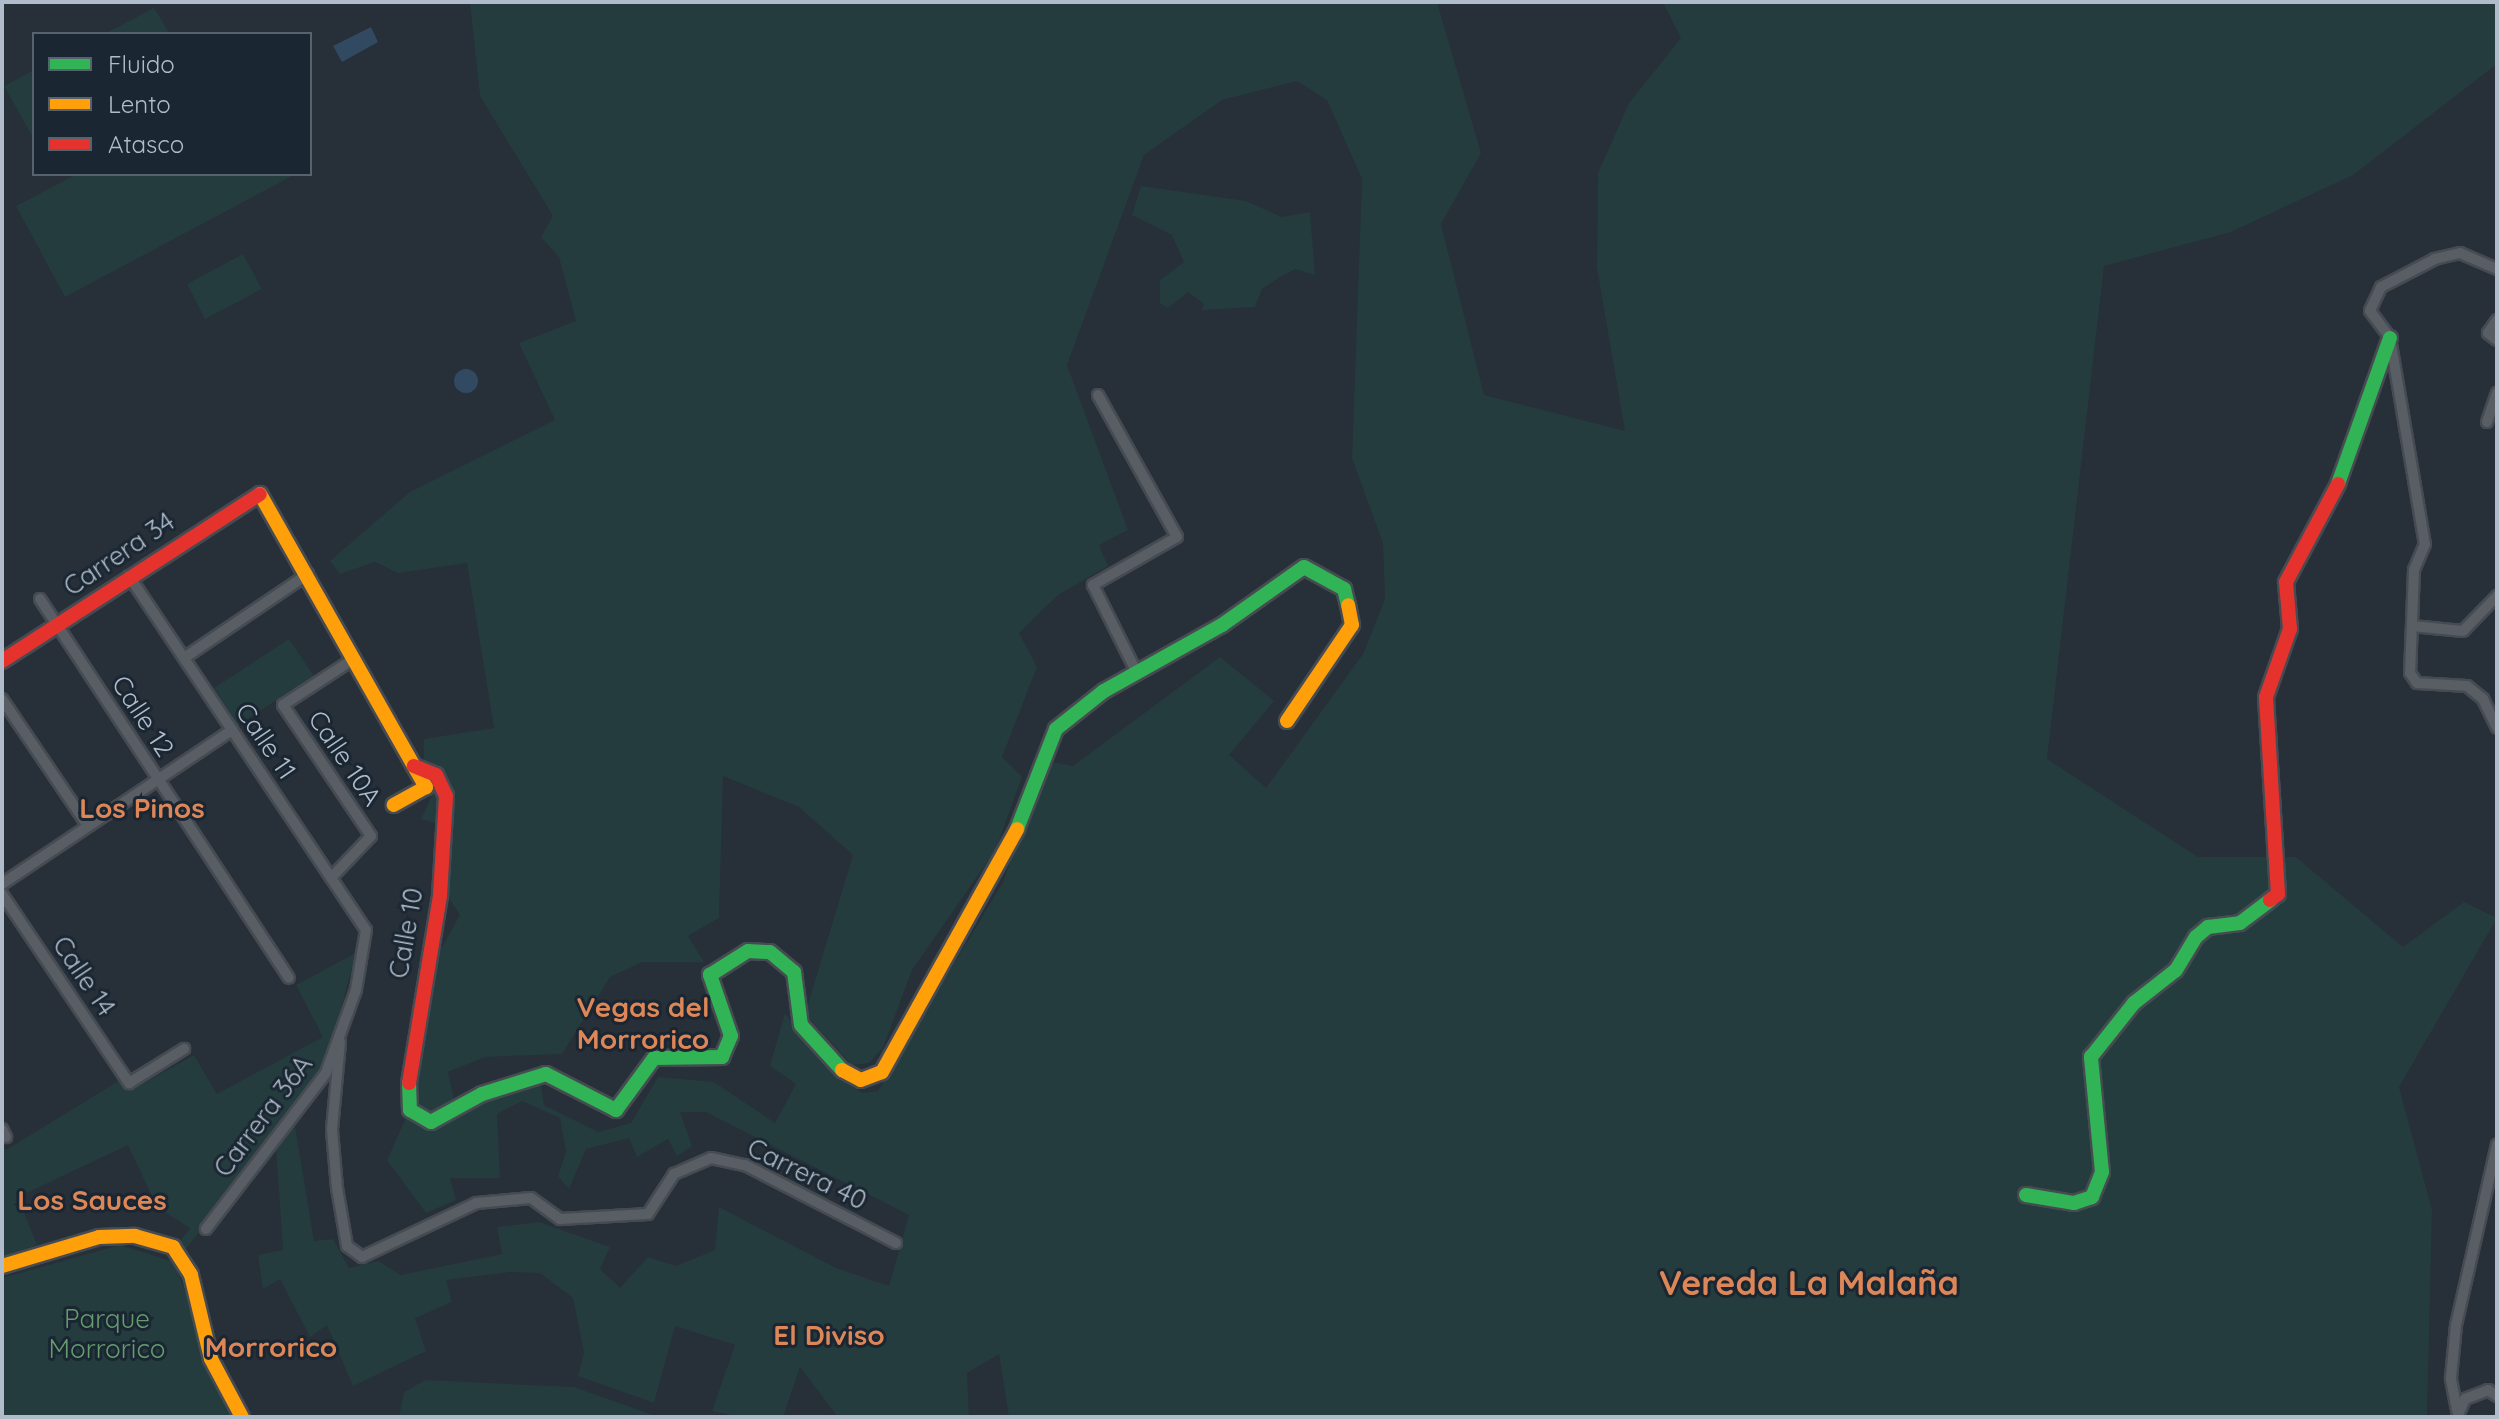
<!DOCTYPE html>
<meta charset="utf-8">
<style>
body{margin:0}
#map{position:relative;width:2499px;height:1419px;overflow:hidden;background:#272f38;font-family:Quicksand,sans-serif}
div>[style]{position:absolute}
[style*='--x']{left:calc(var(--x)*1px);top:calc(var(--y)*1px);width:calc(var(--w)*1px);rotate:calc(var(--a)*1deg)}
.green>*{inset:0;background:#243c3e}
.water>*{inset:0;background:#324962}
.round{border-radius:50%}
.roads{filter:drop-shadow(2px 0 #464b52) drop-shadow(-2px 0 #464b52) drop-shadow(0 2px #464b52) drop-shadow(0 -2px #464b52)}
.street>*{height:10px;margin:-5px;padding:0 5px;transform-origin:5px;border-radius:5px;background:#585e64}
.fast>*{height:14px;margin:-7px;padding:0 7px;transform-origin:7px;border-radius:7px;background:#30b455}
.slow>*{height:14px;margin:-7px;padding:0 7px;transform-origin:7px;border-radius:7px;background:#ff9f0a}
.jam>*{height:14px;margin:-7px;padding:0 7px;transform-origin:7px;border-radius:7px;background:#e5322d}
span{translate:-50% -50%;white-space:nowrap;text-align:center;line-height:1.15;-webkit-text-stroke:6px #1a2632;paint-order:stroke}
.street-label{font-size:26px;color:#b0bcc9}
.park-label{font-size:26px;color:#659c6d}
.neighbourhood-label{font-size:28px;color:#dd8657;font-weight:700}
.district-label{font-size:34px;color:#dd8657;font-weight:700}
.frame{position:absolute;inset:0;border:4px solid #b0bcc9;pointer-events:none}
.legend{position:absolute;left:32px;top:32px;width:280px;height:144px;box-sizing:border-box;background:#1a2632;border:2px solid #56626e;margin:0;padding:10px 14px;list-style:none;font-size:24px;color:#b0bcc9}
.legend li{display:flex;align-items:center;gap:16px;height:40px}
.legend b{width:40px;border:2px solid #56626e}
</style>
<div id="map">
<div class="green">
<div style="clip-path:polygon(470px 2px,1437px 2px,1481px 153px,1441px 224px,1484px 395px,1625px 431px,1597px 268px,1598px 173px,1629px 103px,1681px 38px,1663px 2px,2497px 2px,2497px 64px,2353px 175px,2231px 232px,2104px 266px,2047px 759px,2198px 857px,2296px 857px,2403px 947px,2464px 902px,2497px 918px,2399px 1087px,2432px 1210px,2427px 1417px,1009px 1417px,999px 1354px,967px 1373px,969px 1417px,838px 1417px,800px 1367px,783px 1417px,740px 1417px,712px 1411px,735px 1345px,675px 1326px,654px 1403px,578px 1376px,584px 1353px,573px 1298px,540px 1273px,510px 1272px,446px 1280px,452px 1302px,415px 1318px,426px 1351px,353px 1386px,327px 1325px,310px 1337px,280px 1279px,263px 1289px,258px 1255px,283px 1250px,276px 1147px,295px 1126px,314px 1241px,333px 1239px,349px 1268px,378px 1261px,401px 1275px,502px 1254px,497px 1227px,539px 1222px,610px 1247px,600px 1269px,620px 1288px,648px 1257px,676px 1266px,715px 1250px,719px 1207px,836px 1268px,889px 1286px,909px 1215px,706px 1112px,680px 1112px,692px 1146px,677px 1156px,668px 1139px,637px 1157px,629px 1138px,586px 1149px,569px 1189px,558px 1176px,566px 1152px,560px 1118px,522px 1101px,497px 1114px,500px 1178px,450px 1178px,456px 1200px,426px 1213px,387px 1160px,406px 1118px,433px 1130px,492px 1096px,540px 1079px,544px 1105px,598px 1132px,631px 1123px,658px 1077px,714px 1082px,775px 1123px,796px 1084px,770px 1066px,785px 1013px,835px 1077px,863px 1093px,878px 1091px,1003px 882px,1046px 761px,1073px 766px,1220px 657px,1274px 701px,1229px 755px,1266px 788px,1363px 654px,1385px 599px,1383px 543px,1352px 458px,1362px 179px,1327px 100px,1297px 81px,1222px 100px,1144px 155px,1067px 365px,1128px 530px,1099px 545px,1108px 566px,1058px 595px,1019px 633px,1037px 667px,1002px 757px,1022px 777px,995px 851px,912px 970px,883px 1048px,869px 1063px,852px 1065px,805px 1014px,853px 855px,799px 807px,723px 776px,719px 918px,688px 936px,704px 962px,642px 962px,610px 977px,562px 1054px,485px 1057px,448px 1072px,454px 1099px,448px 1109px,431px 1115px,415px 1105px,412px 1063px,430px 968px,460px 915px,447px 895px,451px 782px,424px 763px,424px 739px,494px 728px,467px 563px,398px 573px,375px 562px,340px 574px,330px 561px,410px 492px,555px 420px,519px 343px,576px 321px,559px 257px,541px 237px,553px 216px,480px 96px)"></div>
<div style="clip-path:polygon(154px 8px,170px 34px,104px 34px)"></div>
<div style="clip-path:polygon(34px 70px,34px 139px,4px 86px)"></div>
<div style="clip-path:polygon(77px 174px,290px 174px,292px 176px,65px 297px,16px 206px)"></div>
<div style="clip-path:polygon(1141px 186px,1246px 201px,1282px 217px,1310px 212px,1315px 275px,1295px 269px,1280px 277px,1262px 289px,1255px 307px,1201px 310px,1204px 304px,1188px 292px,1168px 308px,1160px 303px,1160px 280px,1184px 262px,1172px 235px,1132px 215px)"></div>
<div style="clip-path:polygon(243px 254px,262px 289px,205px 319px,187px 284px)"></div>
<div style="clip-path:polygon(289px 639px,314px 676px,238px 725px,214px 688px)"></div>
<div style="clip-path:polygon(425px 776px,439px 785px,438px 824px,421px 819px,433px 794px)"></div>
<div style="clip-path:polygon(356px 953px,324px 1072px,186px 1249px,179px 1243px,190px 1228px,157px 1207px,128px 1145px,18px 1197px,37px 1245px,2px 1257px,2px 1145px,6px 1150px,130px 1074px,139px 1086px,194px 1055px,217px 1094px,323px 1037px,296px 985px)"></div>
<div style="clip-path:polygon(120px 1245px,174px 1262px,233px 1417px,2px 1417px,2px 1278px)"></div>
<div style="clip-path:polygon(425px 1380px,574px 1387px,659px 1417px,399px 1417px,404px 1392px)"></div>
</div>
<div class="water">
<div style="clip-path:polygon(371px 27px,378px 42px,342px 62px,333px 46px)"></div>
<div class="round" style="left:454px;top:369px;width:24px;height:24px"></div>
</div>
<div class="roads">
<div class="street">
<div style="--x:2497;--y:269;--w:40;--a:-156.6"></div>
<div style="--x:2460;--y:253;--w:26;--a:167"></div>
<div style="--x:2435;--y:259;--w:61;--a:152.6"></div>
<div style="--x:2381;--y:287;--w:26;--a:115"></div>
<div style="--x:2370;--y:311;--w:34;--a:53"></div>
<div style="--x:2390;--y:338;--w:209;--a:80.4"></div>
<div style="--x:2425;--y:544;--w:28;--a:113"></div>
<div style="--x:2414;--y:570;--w:103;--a:92.2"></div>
<div style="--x:2410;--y:673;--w:12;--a:55"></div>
<div style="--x:2417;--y:683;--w:50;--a:3.4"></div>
<div style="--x:2467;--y:686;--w:21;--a:39"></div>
<div style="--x:2483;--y:699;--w:32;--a:64"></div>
<div style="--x:2497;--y:320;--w:16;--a:125"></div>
<div style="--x:2488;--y:333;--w:11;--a:38"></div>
<div style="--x:1098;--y:395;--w:162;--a:60.9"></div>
<div style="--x:1177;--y:537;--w:97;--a:150.3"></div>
<div style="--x:1093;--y:585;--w:98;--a:63.4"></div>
<div style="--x:2487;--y:422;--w:31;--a:-71"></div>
<div style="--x:129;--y:576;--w:426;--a:56.2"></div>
<div style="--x:366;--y:930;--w:61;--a:99.5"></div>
<div style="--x:356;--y:990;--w:88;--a:109.9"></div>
<div style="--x:326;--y:1073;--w:197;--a:127.6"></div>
<div style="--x:40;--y:599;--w:453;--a:56.7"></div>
<div style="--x:2412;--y:626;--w:51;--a:5.6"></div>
<div style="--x:2463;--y:631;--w:49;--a:-45.8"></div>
<div style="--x:184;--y:658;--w:150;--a:-34.1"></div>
<div style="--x:2;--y:699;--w:153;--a:55.9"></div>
<div style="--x:331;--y:878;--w:58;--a:-46.4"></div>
<div style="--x:371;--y:836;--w:158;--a:-123.9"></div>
<div style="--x:283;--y:705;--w:86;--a:-33.1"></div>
<div style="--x:2;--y:884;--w:277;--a:-33.8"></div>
<div style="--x:2;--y:894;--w:228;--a:56.1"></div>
<div style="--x:129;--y:1083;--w:65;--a:-31.7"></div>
<div style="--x:340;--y:1042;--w:88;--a:95.2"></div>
<div style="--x:332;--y:1130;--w:58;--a:85.1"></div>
<div style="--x:337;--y:1188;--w:59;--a:80.2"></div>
<div style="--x:347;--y:1246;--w:19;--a:36"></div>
<div style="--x:362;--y:1257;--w:126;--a:-25.3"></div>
<div style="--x:476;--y:1203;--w:55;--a:-5.2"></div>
<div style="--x:531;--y:1198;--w:36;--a:36"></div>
<div style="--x:560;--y:1219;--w:88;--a:-3.3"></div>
<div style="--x:648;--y:1214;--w:48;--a:-57"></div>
<div style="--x:674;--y:1174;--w:40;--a:-23.4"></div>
<div style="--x:711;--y:1158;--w:35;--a:12"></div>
<div style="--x:745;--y:1165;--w:170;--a:27.3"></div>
<div style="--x:2;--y:1129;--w:9;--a:63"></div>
<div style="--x:2457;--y:1410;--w:33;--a:-101"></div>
<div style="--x:2451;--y:1378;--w:53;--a:-84.6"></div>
<div style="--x:2456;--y:1325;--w:185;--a:-77.2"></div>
<div style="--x:2457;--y:1417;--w:20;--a:-66"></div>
<div style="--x:2465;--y:1399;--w:25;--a:-21"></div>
<div style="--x:2488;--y:1390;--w:11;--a:34"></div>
</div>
<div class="fast">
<div style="--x:2338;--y:484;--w:155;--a:-70.4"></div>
<div style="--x:1017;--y:829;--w:107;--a:-68.7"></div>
<div style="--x:1056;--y:729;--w:61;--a:-38.4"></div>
<div style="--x:1104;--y:691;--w:135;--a:-29.2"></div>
<div style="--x:1222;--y:625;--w:100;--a:-35.3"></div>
<div style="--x:1304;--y:567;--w:46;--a:28.8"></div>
<div style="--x:1344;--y:589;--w:16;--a:76"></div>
<div style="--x:409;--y:1083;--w:27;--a:88"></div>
<div style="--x:410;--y:1110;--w:24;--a:30"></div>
<div style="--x:431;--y:1122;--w:58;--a:-28.8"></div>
<div style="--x:482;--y:1094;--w:67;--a:-17.4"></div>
<div style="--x:546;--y:1074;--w:79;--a:27.2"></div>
<div style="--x:616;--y:1110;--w:64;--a:-53.8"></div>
<div style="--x:654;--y:1058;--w:68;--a:-0.8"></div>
<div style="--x:722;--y:1057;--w:23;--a:-67"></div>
<div style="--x:731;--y:1036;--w:65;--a:-109"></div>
<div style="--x:710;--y:975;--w:45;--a:-32.3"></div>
<div style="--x:748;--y:951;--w:22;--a:3"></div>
<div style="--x:770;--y:952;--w:31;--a:40"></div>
<div style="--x:794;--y:972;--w:53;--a:82.5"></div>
<div style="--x:801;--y:1025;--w:61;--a:47.7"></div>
<div style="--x:2026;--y:1195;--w:49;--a:9.5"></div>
<div style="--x:2074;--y:1203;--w:19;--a:-18"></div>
<div style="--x:2092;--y:1197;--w:27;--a:-68"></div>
<div style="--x:2102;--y:1172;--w:116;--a:-95.5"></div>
<div style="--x:2091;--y:1057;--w:69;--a:-51.5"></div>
<div style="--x:2134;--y:1003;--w:53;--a:-38.2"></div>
<div style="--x:2176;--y:970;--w:39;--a:-59"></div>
<div style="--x:2196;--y:937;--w:16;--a:-40"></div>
<div style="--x:2208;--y:927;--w:32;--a:-7"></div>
<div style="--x:2240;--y:923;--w:38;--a:-37"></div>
</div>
<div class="slow">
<div style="--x:260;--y:494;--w:337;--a:60.5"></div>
<div style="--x:426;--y:787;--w:37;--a:151"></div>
<div style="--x:1287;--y:721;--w:116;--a:-55.9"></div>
<div style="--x:1352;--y:625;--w:20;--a:-101"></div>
<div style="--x:842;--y:1070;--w:21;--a:28"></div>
<div style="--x:861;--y:1080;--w:22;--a:-21"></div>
<div style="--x:882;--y:1072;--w:278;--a:-60.9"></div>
<div style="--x:2;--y:1266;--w:101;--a:-16.6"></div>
<div style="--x:99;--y:1237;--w:36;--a:-2"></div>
<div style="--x:135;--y:1236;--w:40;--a:16"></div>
<div style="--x:173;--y:1247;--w:33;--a:57"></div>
<div style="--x:191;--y:1275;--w:86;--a:76.6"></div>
<div style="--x:211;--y:1359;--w:66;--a:61.9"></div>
</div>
<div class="jam">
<div style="--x:2;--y:661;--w:307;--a:-32.9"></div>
<div style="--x:2270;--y:900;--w:10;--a:-37"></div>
<div style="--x:2278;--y:894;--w:197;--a:-93.5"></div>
<div style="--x:2266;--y:697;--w:72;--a:-70.6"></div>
<div style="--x:2290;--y:629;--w:47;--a:-94.9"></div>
<div style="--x:2286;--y:582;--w:111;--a:-62"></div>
<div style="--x:409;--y:1083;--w:191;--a:-80.6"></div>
<div style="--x:440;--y:895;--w:99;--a:-86.5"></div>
<div style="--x:446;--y:796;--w:23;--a:-115"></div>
<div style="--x:436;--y:775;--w:24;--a:-158"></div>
</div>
</div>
<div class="street-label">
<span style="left:119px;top:554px;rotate:-34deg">Carrera 34</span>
<span style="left:143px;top:716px;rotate:57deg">Calle 12</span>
<span style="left:266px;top:741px;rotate:56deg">Calle 11</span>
<span style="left:345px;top:758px;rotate:56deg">Calle 10A</span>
<span style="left:406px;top:933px;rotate:-80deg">Calle 10</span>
<span style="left:84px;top:976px;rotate:56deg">Calle 14</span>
<span style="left:263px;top:1116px;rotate:-53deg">Carrera 36A</span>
<span style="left:807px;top:1174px;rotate:26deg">Carrera 40</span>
</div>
<div class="park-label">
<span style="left:107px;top:1334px">Parque<br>Morrorico</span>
</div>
<div class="neighbourhood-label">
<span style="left:142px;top:808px">Los Pinos</span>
<span style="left:643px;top:1023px">Vegas del<br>Morrorico</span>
<span style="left:92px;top:1200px">Los Sauces</span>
<span style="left:829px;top:1335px">El Diviso</span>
<span style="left:271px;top:1347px">Morrorico</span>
</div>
<div class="district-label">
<span style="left:1809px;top:1283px">Vereda La Malaña</span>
</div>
<div class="frame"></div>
<ul class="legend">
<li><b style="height:10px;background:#30b455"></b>Fluido</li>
<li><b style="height:10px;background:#ff9f0a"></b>Lento</li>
<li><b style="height:10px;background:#e5322d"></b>Atasco</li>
</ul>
</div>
